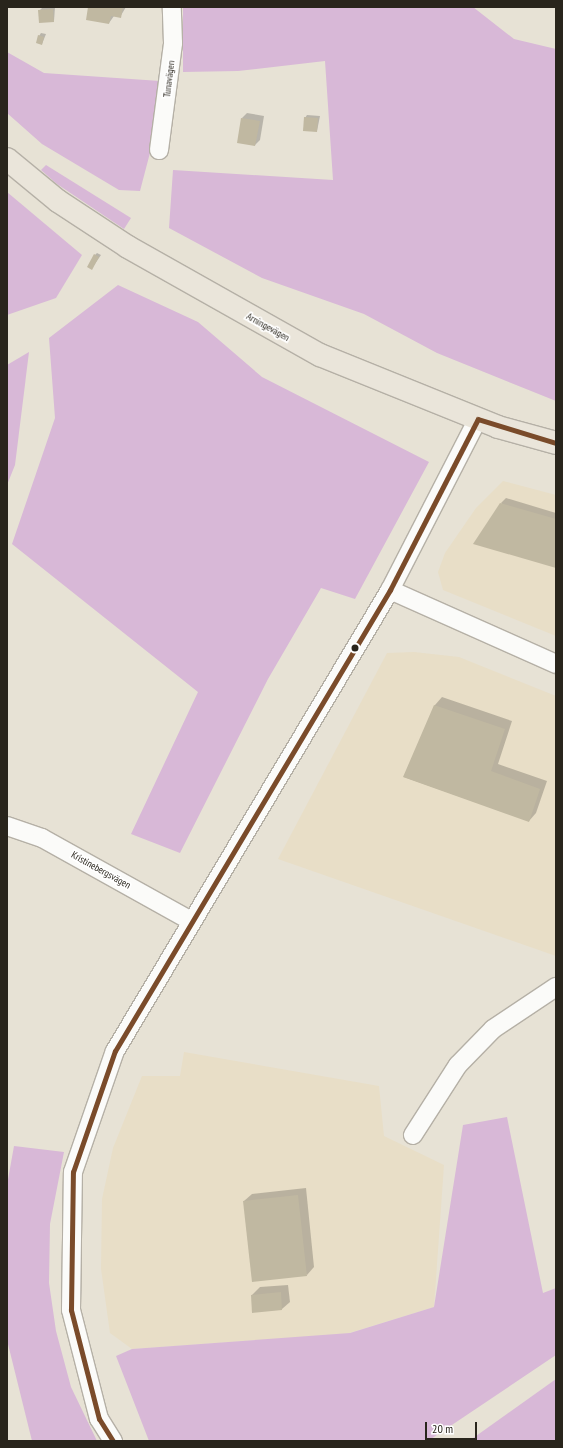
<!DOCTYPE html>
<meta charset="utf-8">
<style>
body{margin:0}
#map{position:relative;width:563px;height:1448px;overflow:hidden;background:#e7e2d5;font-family:"PT Sans Narrow",sans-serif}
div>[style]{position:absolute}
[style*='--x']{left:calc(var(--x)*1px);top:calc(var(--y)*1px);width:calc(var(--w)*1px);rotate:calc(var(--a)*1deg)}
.built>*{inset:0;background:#e8dec7}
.forest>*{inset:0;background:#d8b8d7}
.shadow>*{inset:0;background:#0003}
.building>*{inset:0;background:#c0b8a1}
.roads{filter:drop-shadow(1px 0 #b5b0a6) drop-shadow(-1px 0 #b5b0a6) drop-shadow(0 1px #b5b0a6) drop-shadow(0 -1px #b5b0a6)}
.minor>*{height:18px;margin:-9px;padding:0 9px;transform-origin:9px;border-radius:9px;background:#fbfbf9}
.major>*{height:22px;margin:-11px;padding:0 11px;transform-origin:11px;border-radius:11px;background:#eae5da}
.bus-1>*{height:5px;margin:-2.5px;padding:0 2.5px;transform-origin:2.5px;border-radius:2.5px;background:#7a4b2a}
.dots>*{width:11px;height:11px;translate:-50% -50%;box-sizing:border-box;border:2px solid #fff;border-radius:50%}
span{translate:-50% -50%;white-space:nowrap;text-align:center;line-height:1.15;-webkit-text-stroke:3.5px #fff;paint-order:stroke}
.street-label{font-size:10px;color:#29251c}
.frame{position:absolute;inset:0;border:8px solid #29251c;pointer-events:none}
.scale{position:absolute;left:425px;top:1422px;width:52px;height:18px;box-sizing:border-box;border:2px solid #29251c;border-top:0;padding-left:5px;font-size:12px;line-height:14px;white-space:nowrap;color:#29251c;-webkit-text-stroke:3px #fff;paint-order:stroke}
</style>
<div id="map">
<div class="built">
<div style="clip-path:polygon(503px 481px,556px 495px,556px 636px,443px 590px,438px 572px,445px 553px,476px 508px)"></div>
<div style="clip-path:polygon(414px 652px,459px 657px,556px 696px,556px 956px,278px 859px,387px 653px)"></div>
<div style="clip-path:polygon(184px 1052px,379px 1086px,384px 1136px,444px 1165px,434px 1307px,346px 1334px,132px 1349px,110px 1333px,101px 1269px,102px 1199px,113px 1148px,142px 1076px,180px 1076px)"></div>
</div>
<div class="forest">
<div style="clip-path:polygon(183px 7px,473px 7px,514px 39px,556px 49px,556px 401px,437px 353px,364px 314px,262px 278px,169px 228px,173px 170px,333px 180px,325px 61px,238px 71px,183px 72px)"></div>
<div style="clip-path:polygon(7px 52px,44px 73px,160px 81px,151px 149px,140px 191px,119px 190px,42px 144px,7px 113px)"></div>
<div style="clip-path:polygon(46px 165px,131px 218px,124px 229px,57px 184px,41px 170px)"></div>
<div style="clip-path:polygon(7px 192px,82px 255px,56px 298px,7px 315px)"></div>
<div style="clip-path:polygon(118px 285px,198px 322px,262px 377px,429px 462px,355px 599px,321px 588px,268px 679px,180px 853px,131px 834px,198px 692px,12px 544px,55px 418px,49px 338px)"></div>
<div style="clip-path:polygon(29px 352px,15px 465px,7px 485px,7px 365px)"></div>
<div style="clip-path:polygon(507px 1117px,543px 1293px,556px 1288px,556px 1355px,428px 1441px,149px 1441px,116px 1356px,132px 1349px,350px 1333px,434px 1307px,463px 1125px)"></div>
<div style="clip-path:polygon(14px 1146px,64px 1152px,50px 1224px,49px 1283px,56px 1331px,71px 1387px,97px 1441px,32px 1441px,7px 1340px,7px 1185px)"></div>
<div style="clip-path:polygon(556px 1379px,556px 1441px,469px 1441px)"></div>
</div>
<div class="shadow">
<div style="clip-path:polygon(55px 7px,54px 21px,39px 11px,42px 8px)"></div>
<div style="clip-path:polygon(90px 7px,126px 7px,120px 17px,114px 16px,109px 23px)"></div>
<div style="clip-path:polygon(41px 33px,46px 34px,42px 44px,39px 36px)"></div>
<div style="clip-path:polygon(247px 113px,264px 116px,260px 140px,255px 145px,242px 118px)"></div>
<div style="clip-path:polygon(307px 115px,320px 116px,317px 131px,305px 118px)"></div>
<div style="clip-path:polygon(97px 253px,101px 255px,92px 268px,95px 255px)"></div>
<div style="clip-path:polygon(506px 498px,556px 513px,556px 567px,501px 503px)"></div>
<div style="clip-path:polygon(442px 697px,512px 721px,498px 764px,547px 781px,536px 813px,529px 821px,404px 777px,435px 705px)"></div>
<div style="clip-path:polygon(306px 1188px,314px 1267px,307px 1275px,244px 1201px,252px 1194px)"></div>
<div style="clip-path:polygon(288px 1285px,290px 1302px,282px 1309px,252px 1295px,260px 1287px)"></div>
</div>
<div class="building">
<div style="clip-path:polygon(88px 7px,123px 7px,121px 18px,111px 16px,109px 24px,86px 20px)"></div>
<div style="clip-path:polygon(53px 9px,54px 22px,39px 23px,38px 10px)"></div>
<div style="clip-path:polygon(38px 35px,44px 37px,42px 45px,36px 43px)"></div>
<div style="clip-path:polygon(304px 117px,318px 118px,317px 132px,303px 131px)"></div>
<div style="clip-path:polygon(241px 118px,260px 121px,255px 146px,237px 143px)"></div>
<div style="clip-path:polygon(94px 254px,99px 257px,92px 270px,87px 267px)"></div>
<div style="clip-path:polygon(500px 503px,556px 519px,556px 568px,473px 544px)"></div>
<div style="clip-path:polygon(434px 705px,505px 729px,491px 771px,540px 789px,529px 822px,403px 777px)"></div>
<div style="clip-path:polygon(298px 1195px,307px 1276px,252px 1282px,243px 1201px)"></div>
<div style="clip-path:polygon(281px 1292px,282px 1310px,252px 1313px,251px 1295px)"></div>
</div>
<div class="roads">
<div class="minor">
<div style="--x:159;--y:150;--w:108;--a:-82.5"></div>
<div style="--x:173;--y:43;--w:36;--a:-92"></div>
<div style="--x:390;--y:590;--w:182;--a:24"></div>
<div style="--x:7;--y:826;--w:37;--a:19"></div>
<div style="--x:42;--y:838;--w:171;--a:29.1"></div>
<div style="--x:413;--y:1135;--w:83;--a:-57.3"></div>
<div style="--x:458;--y:1065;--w:50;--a:-45.8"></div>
<div style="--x:493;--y:1029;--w:76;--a:-33.7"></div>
<div style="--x:113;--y:1441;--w:26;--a:-122"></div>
<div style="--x:99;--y:1419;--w:113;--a:-104.4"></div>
<div style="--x:71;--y:1310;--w:138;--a:-89.2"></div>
<div style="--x:73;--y:1172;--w:128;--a:-70.9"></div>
<div style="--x:115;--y:1051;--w:537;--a:-59.18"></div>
<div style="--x:390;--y:590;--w:192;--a:-62.8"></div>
</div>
<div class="major">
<div style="--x:7;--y:159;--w:66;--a:39.5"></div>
<div style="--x:58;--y:201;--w:84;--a:33.3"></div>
<div style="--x:128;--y:247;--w:220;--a:29.4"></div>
<div style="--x:320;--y:355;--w:192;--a:22"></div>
<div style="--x:498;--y:427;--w:60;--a:15.4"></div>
</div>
</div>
<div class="bus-1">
<div style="--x:478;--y:419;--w:82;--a:17.1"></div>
<div style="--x:113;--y:1441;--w:26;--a:-122"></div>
<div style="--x:99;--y:1419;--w:113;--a:-104.4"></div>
<div style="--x:71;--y:1310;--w:138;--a:-89.2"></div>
<div style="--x:73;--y:1172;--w:128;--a:-70.9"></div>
<div style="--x:115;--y:1051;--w:537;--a:-59.18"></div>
<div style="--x:390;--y:590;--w:192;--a:-62.8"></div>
</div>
<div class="dots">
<div style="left:355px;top:648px;background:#29251c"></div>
</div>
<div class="street-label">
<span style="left:169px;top:79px;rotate:-83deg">Tunavägen</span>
<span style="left:268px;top:327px;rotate:29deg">Arningevägen</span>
<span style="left:101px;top:870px;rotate:29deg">Kristinebergsvägen</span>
</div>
<div class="frame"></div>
<div class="scale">20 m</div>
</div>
